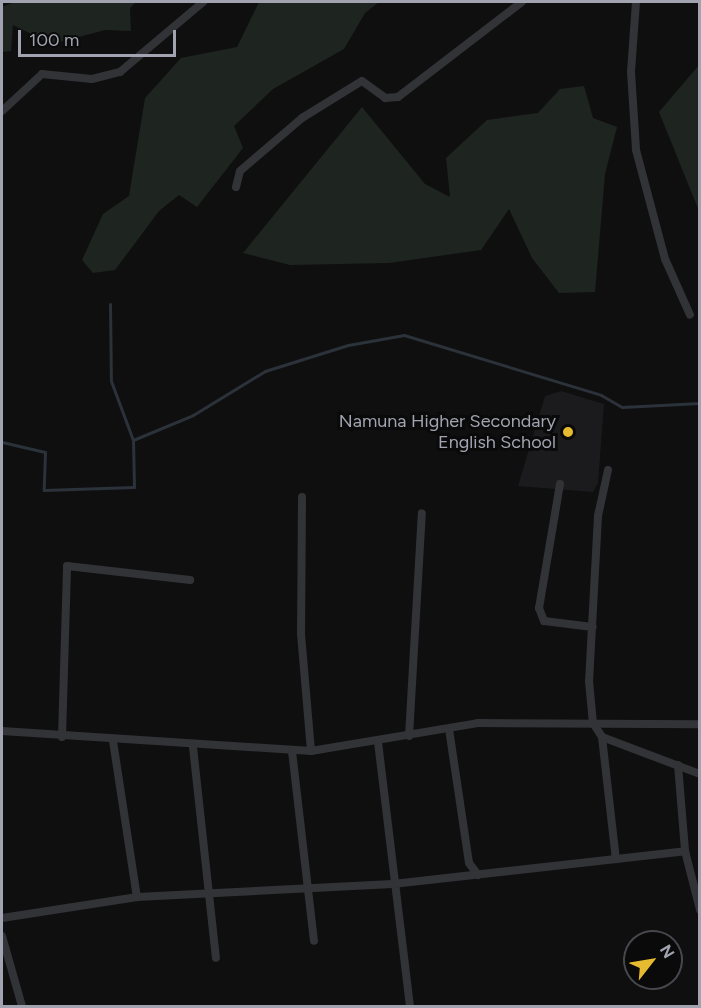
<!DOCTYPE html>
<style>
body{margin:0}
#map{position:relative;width:701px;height:1008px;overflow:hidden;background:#0f0f10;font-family:Figtree,sans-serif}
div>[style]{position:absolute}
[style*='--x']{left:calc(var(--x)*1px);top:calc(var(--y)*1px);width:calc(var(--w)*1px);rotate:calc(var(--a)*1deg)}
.built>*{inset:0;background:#1b1b1d}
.green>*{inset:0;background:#1e241f}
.stream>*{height:3px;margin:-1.5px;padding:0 1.5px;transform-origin:1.5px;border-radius:1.5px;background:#2b323a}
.street>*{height:8px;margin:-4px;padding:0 4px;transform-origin:4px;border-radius:4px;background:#323337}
.dots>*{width:16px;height:16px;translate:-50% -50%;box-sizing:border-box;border:3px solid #0a0a0b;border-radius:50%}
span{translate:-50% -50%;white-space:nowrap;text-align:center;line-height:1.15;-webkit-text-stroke:6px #0a0a0b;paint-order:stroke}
.poi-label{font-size:18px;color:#a1a4b0}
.right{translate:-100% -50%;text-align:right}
.frame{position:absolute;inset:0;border:3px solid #a1a4b0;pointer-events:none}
.north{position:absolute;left:623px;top:930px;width:60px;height:60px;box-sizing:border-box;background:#0a0a0b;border:2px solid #46484d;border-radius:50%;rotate:59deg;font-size:16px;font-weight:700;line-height:24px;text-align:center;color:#a1a4b0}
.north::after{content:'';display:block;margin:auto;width:21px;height:27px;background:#e7bb30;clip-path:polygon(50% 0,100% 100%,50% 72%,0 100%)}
.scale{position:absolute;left:18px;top:30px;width:158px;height:27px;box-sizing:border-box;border:3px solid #a1a4b0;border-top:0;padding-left:8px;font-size:18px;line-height:21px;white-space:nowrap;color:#a1a4b0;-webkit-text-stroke:4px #0a0a0b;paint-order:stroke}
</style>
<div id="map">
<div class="built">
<div style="clip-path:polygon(561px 391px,604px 404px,598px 483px,593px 492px,518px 486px,545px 396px)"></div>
</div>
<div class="green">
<div style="clip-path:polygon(15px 2px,136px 2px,130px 8px,131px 31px,105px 30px,52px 44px,13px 25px,11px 51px,2px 52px,2px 7px)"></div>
<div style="clip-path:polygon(259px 2px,379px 2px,365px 13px,344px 49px,273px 89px,234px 126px,243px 148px,197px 207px,179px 195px,159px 211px,115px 270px,93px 273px,82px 260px,103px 214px,129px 196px,145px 98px,181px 58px,237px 47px)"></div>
<div style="clip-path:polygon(699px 65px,699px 211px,659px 112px)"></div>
<div style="clip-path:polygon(584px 86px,593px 118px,617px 127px,605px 174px,595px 292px,559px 293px,532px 258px,509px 209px,481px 250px,389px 263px,290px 265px,243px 253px,362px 107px,425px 184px,450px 197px,446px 158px,487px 120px,538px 113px,560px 89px)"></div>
</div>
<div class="stream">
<div style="--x:110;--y:304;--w:77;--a:89.3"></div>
<div style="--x:111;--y:381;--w:63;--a:69.6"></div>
<div style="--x:2;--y:442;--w:44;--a:13.1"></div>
<div style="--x:45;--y:452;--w:38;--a:92"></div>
<div style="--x:44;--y:490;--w:90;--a:-1.9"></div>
<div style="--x:134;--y:487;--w:47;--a:-91.2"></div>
<div style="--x:133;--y:440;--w:65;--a:-22.6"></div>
<div style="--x:193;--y:415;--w:84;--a:-31.4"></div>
<div style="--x:265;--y:371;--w:87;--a:-17.4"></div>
<div style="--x:348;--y:345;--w:57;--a:-10.1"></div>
<div style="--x:404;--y:335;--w:206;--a:16.9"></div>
<div style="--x:601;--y:395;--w:24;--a:30"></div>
<div style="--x:622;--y:407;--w:78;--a:-2.9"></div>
</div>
<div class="street">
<div style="--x:636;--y:2;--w:70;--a:94.1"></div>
<div style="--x:631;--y:72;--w:78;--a:86.3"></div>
<div style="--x:636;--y:150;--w:113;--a:75.1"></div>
<div style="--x:665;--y:259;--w:61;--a:65.9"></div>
<div style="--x:2;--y:111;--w:54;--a:-42.8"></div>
<div style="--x:42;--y:74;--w:50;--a:5.7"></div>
<div style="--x:92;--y:79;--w:29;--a:-14"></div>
<div style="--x:120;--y:72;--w:109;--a:-40.1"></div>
<div style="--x:236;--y:187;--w:16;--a:-76"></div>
<div style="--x:240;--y:171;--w:82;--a:-40.5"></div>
<div style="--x:302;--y:118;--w:70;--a:-31.7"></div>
<div style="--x:362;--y:81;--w:29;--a:36"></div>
<div style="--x:385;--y:98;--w:13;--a:-4"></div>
<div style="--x:398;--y:97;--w:156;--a:-37.5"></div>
<div style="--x:608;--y:470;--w:47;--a:102.3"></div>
<div style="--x:598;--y:516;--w:165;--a:93.1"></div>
<div style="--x:589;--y:681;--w:42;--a:84.6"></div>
<div style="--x:593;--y:723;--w:17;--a:57"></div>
<div style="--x:602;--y:737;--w:105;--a:20.7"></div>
<div style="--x:560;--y:484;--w:126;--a:99.6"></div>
<div style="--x:539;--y:608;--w:14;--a:69"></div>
<div style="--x:544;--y:621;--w:49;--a:7"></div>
<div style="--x:302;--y:497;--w:137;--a:90.4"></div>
<div style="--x:301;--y:634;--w:117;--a:85.1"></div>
<div style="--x:449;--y:729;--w:135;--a:81.5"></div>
<div style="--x:469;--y:863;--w:15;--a:53"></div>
<div style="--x:2;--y:731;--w:310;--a:3.7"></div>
<div style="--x:311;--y:751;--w:169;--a:-9.5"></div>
<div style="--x:478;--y:723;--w:222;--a:0.3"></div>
<div style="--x:409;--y:736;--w:223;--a:-86.7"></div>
<div style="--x:62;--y:737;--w:171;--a:-88.3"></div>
<div style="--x:67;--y:566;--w:124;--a:6.5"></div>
<div style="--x:602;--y:737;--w:123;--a:83.5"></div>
<div style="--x:113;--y:741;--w:158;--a:81.3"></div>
<div style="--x:378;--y:742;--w:266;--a:83.1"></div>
<div style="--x:193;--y:747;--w:212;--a:83.8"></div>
<div style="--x:292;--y:751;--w:191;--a:83.4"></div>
<div style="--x:678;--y:765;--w:86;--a:85.3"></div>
<div style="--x:685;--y:851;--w:61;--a:75.7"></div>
<div style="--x:2;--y:918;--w:137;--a:-8.8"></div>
<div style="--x:137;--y:897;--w:256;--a:-2.9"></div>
<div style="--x:393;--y:884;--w:294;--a:-6.4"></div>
<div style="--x:2;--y:936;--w:73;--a:74.1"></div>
</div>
<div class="dots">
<div style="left:568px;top:432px;background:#e7bb30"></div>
</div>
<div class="poi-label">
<span class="right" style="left:556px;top:432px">Namuna Higher Secondary<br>English School</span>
</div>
<div class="frame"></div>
<div class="north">N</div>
<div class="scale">100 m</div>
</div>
